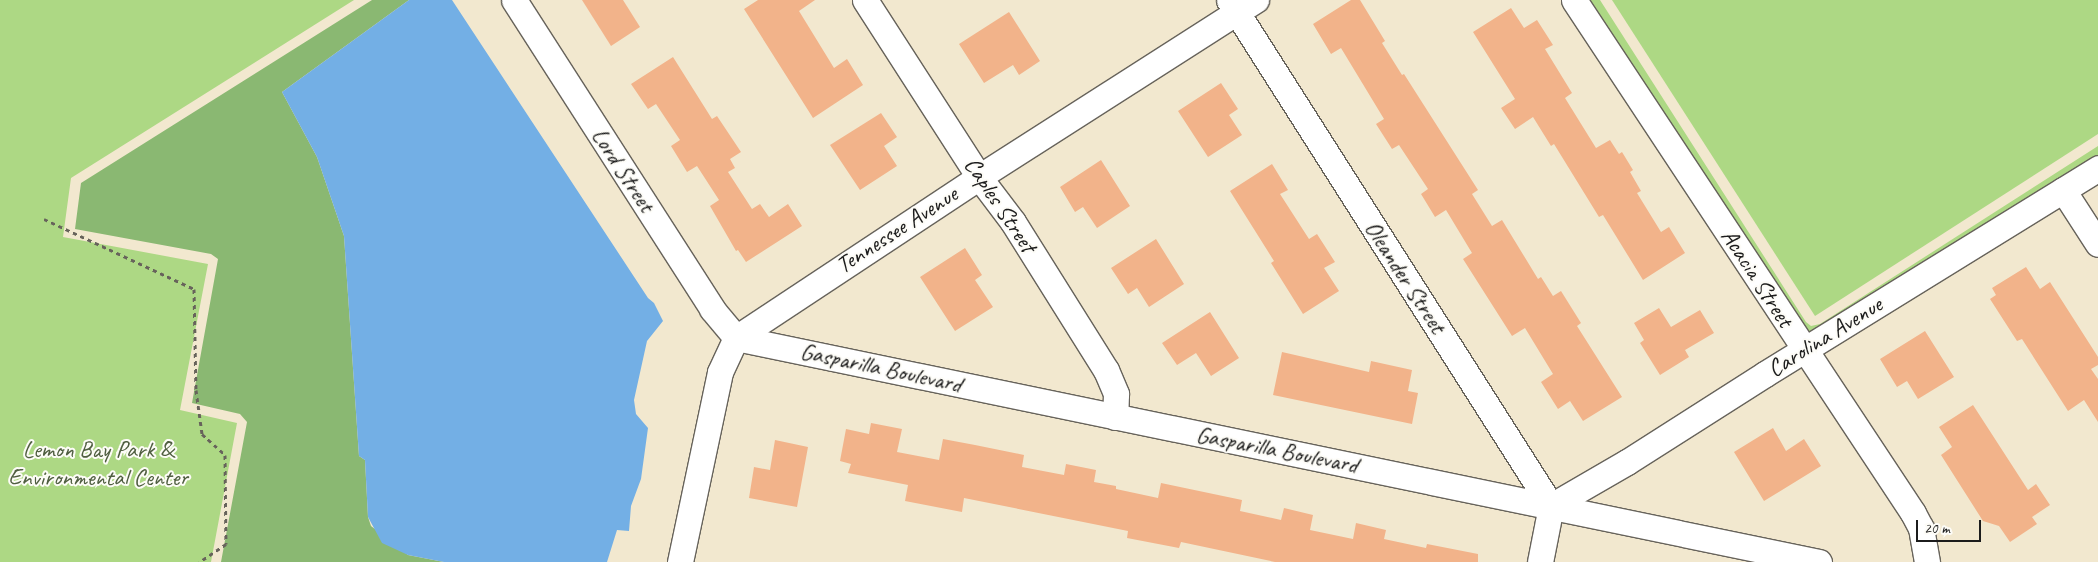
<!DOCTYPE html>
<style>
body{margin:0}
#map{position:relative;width:2098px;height:562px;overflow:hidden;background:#f2e8cf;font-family:Caveat,sans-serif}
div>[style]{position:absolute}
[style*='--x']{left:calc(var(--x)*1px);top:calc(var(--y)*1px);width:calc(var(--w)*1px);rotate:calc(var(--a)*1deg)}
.green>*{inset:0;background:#add884}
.forest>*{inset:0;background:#8ab872}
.water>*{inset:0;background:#73afe5}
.building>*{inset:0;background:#f2b38a}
.path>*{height:3px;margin-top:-1.5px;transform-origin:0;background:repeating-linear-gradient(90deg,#67635b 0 4px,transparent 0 8px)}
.roads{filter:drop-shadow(1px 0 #67635b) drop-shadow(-1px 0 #67635b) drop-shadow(0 1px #67635b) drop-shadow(0 -1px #67635b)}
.street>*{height:25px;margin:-12.5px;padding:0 12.5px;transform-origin:12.5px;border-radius:12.5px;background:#fff}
span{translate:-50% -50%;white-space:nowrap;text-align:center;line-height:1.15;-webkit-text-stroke:4px #fdfcf7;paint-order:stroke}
.street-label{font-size:24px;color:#1c1c1c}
.park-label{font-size:24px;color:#4f5e40}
.scale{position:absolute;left:1916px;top:520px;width:65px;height:22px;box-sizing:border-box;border:2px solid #1c1c1c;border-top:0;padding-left:6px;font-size:15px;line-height:18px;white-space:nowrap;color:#1c1c1c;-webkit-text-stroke:4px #fdfcf7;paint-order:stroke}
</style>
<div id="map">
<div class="green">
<div style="clip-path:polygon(0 0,354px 0,71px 178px,63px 237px,208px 264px,180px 410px,237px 423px,211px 562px,0 562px)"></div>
<div style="clip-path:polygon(1583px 0,1600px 0,1806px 322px,1811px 326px,1820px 324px,2098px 146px,2098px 173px,1811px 356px)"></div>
<div style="clip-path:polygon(1612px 0,2098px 0,2098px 134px,1815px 316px)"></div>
</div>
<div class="forest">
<div style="clip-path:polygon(372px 0,409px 0,282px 92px,317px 157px,344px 236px,359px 456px,365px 460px,368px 517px,371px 526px,408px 555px,444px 562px,221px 562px,247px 422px,240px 414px,192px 403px,218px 259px,211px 254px,75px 229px,81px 183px)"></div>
</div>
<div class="water">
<div style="clip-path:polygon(409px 0,452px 0,648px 298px,654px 303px,663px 321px,647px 341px,634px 400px,636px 414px,648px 428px,641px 479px,631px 506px,629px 531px,617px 530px,607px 562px,444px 562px,408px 555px,382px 543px,368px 517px,365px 460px,359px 456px,344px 236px,317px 157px,282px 92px)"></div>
</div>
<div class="building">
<div style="clip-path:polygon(582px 0,623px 0,640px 27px,611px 46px)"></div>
<div style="clip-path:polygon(758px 0,815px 0,799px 11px,834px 68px,847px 59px,863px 85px,813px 118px,744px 9px)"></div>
<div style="clip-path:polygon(1351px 0,1360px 0,1385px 41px,1382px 43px,1402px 75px,1404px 74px,1478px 190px,1472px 194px,1492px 226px,1502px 220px,1538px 279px,1541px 277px,1553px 296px,1561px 291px,1581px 323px,1577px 326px,1622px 397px,1583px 421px,1570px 401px,1558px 409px,1541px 382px,1553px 374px,1525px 328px,1512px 336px,1463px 259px,1472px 253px,1446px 210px,1435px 217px,1421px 194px,1428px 189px,1399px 145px,1392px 149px,1376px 124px,1384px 119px,1341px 48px,1331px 54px,1313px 24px)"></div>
<div style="clip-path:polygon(1511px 8px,1524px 28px,1537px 20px,1553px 45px,1545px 49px,1572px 93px,1565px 98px,1596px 148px,1610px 140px,1619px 154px,1622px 152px,1633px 170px,1630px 172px,1641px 191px,1637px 193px,1661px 232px,1669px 227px,1685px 253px,1643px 280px,1603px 215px,1599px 217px,1554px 144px,1551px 146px,1533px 117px,1515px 129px,1501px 108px,1515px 99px,1473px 32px)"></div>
<div style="clip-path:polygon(1009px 12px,1040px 61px,1019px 75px,1013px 65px,984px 83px,959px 44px)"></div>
<div style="clip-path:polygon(673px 57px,712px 119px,717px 116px,741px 152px,730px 159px,735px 168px,728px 172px,752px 209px,760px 204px,769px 217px,788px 204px,802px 226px,746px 262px,738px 250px,736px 251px,710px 206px,719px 200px,697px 166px,687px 172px,671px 146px,680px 140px,656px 104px,648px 109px,631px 84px)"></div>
<div style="clip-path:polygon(1221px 83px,1238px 109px,1229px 115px,1242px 135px,1208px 157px,1178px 111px)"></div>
<div style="clip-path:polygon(881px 113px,897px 137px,884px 146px,897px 166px,860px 190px,830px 145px)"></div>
<div style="clip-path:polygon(1101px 160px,1130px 206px,1097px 228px,1083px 207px,1075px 212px,1060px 187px)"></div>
<div style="clip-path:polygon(1272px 164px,1288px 190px,1280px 194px,1309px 239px,1317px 234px,1335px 262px,1324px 268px,1339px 291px,1303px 314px,1271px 263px,1274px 261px,1230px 191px)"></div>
<div style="clip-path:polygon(1156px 239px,1184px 284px,1149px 307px,1137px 288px,1128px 294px,1111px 268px)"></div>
<div style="clip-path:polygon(965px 248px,982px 275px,975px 280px,993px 307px,955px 331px,920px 277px)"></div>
<div style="clip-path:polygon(2026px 267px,2040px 289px,2050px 282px,2098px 357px,2098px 365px,2091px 369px,2098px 379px,2098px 422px,2084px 400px,2068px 411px,2022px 339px,2017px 341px,1990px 299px,1996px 295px,1992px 288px)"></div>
<div style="clip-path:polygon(1659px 308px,1671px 327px,1700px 310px,1714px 333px,1685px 350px,1689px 357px,1660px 375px,1640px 343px,1644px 340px,1634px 323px)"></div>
<div style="clip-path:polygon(1210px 312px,1239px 358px,1211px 376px,1196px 353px,1177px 365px,1162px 343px)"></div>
<div style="clip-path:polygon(1925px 331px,1954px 377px,1918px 399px,1907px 381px,1897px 387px,1880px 359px)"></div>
<div style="clip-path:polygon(1282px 352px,1369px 372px,1371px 361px,1412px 370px,1408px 391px,1418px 393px,1412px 424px,1273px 395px)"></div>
<div style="clip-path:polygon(1973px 405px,2028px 490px,2036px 484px,2050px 505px,2032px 517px,2037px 524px,2010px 542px,1999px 526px,1983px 521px,1941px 455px,1952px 447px,1939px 427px)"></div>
<div style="clip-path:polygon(871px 423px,902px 429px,897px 452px,939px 460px,943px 439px,975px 445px,1024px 455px,1022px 467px,1064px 475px,1066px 464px,1096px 470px,1094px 482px,1116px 486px,1116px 489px,1158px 498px,1161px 483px,1242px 500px,1240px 511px,1281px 520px,1284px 508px,1313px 515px,1310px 530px,1353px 539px,1356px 523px,1386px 530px,1384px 539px,1426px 548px,1427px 544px,1478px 554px,1478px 562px,1275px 562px,1181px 542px,1179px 548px,1127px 538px,1128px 531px,964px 498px,962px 512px,905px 501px,908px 485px,848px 473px,851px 464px,840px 461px,846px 429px,869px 434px)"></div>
<div style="clip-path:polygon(1773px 428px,1786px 451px,1804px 439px,1821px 466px,1764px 501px,1734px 452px)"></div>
<div style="clip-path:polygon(775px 440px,808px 447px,797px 507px,749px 498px,754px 467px,770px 470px)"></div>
</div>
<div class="path">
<div style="--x:44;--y:219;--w:166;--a:25"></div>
<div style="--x:194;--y:289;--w:101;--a:88.9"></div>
<div style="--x:196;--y:390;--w:44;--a:82.2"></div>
<div style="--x:202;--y:434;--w:31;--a:42"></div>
<div style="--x:225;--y:455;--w:89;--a:89.4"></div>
<div style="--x:226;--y:544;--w:32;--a:146"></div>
</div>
<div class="roads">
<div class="street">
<div style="--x:514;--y:0;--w:367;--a:57.3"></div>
<div style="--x:712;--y:309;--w:38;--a:50"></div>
<div style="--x:736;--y:338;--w:1106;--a:11.69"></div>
<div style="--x:865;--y:0;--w:211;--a:57.2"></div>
<div style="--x:979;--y:177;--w:56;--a:52.9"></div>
<div style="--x:1013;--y:222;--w:175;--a:57.9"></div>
<div style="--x:1106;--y:370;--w:26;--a:67"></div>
<div style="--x:1116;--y:394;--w:23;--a:92"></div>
<div style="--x:1229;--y:0;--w:600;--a:57.53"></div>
<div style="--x:1551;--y:506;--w:57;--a:101.1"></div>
<div style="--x:1574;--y:0;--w:615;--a:56.54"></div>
<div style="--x:1913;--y:513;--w:17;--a:62"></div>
<div style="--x:1921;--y:528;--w:35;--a:80"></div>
<div style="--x:2063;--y:190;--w:64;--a:57.1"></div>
<div style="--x:1551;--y:506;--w:88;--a:-30.1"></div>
<div style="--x:1627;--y:462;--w:164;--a:-32.5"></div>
<div style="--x:1765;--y:374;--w:392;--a:-31.7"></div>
<div style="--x:680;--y:562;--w:194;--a:-78.1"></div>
<div style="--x:720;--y:372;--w:38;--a:-65"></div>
<div style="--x:736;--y:338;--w:291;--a:-33.5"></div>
<div style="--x:979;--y:177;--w:329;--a:-32.6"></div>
</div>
</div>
<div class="street-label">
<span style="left:623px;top:170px;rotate:57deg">Lord Street</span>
<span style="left:1000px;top:205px;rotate:56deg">Caples Street</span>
<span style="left:897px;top:230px;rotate:-33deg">Tennessee Avenue</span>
<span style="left:1405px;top:277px;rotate:57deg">Oleander Street</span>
<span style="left:1757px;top:278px;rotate:57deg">Acacia Street</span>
<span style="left:1825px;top:337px;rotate:-32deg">Carolina Avenue</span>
<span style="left:881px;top:368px;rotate:12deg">Gasparilla Boulevard</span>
<span style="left:1277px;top:450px;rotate:11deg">Gasparilla Boulevard</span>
</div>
<div class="park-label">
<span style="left:98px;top:464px">Lemon Bay Park &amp;<br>Environmental Center</span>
</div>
<div class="scale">20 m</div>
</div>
